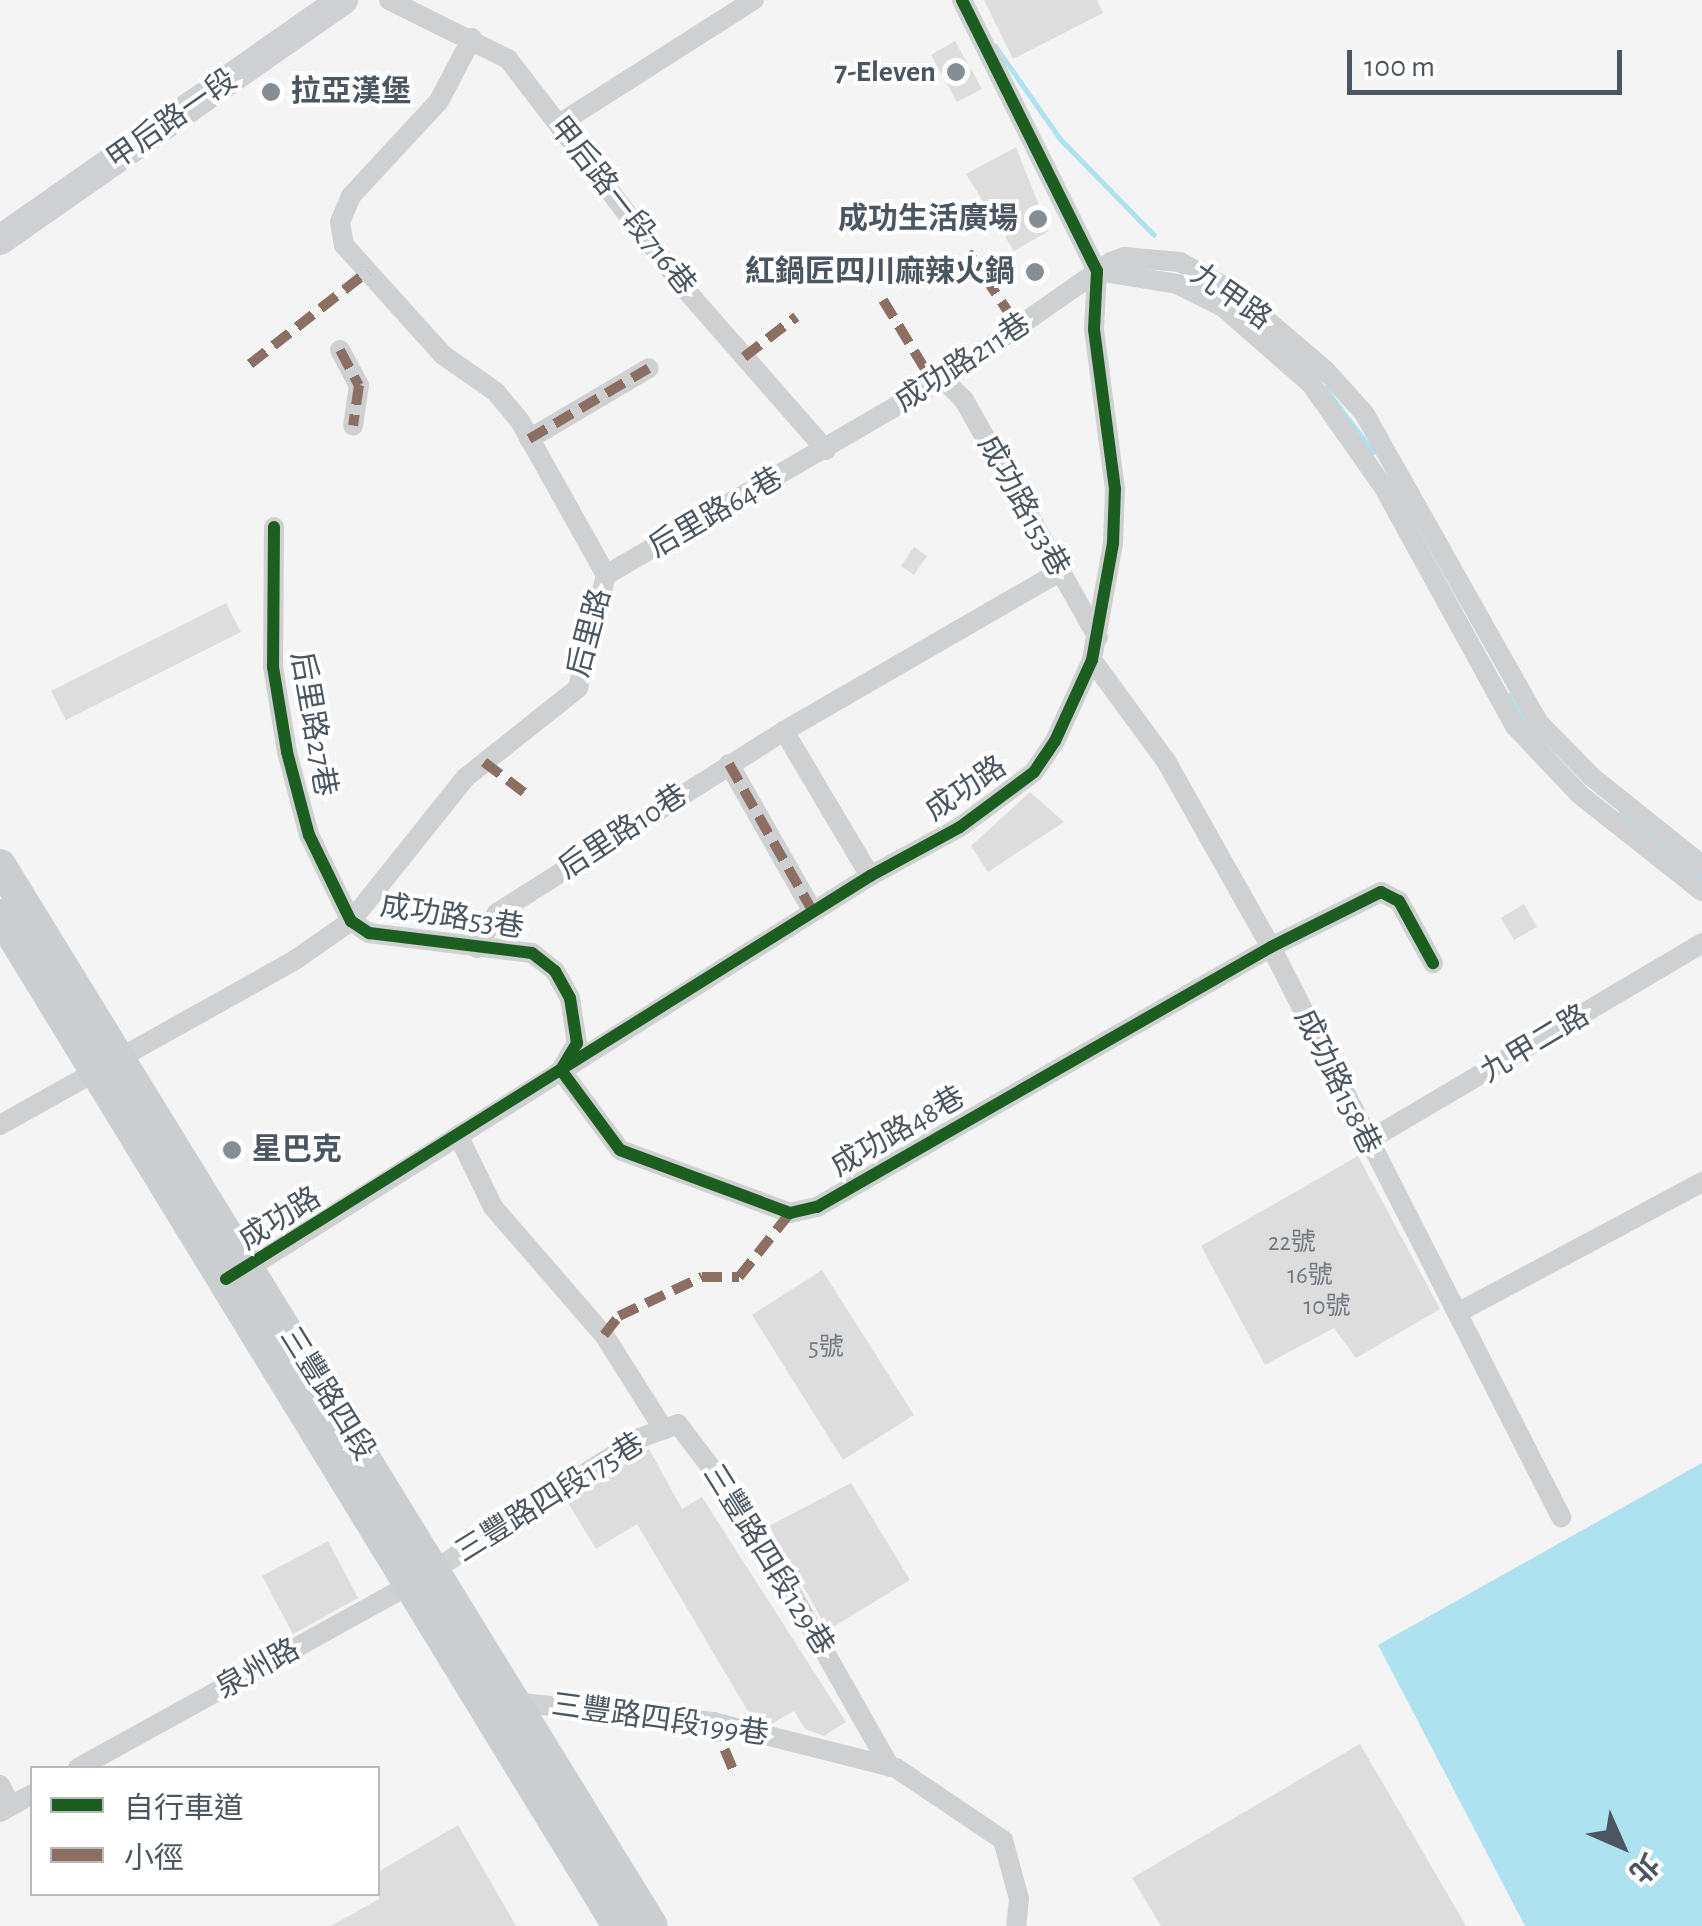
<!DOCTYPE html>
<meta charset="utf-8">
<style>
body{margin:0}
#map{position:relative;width:1702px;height:1926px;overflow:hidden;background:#f4f4f4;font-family:"Alegreya Sans","Noto Sans TC",sans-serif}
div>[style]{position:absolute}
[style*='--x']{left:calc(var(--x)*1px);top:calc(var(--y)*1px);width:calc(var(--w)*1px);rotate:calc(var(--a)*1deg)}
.water>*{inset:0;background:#aee2f0}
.stream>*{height:5px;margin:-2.5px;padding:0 2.5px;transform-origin:2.5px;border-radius:2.5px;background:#aee2f0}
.building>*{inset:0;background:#ddddde}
.street>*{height:20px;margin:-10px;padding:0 10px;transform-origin:10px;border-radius:10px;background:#ced0d2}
.secondary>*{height:30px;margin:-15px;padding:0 15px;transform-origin:15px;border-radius:15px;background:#ced0d4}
.primary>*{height:32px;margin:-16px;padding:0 16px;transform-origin:16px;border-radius:16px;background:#caced1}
.quiet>*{height:10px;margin-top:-5px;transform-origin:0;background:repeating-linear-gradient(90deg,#8d6e63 0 20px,transparent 0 30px)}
.cycleway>*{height:12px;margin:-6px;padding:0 6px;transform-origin:6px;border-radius:6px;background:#1b5e20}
.dots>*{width:28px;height:28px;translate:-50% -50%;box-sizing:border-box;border:5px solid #fff;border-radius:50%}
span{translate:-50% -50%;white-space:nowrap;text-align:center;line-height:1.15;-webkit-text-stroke:8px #fff;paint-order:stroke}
.number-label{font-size:25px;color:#707881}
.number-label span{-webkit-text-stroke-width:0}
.poi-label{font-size:30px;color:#4a5661;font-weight:700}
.right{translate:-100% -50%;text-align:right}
.left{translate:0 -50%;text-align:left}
.street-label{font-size:30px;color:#4a5661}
.legend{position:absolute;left:30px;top:1766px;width:350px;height:130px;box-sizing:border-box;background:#fff;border:2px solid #b7bbc0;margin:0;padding:12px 18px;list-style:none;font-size:30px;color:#4a5661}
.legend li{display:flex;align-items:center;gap:20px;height:50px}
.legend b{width:50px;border:2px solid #b7bbc0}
.north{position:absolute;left:1572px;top:1796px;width:100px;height:100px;-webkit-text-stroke:8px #fff;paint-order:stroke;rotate:135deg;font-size:28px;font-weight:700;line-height:40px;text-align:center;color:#4a5661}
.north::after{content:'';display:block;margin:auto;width:35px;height:45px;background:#4a5661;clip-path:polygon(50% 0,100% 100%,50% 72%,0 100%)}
.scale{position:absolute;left:1347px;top:50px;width:275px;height:45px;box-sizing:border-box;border:5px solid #4a5661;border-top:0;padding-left:12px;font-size:30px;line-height:35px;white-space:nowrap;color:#4a5661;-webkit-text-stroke:8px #fff;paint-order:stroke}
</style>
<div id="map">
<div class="water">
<div style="clip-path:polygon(1702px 1463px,1702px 1926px,1525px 1926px,1378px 1645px)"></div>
</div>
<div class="stream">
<div style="--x:995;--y:46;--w:113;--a:55"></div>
<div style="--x:1060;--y:139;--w:134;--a:45.6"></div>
<div style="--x:1325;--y:388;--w:80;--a:53.1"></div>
<div style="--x:1509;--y:695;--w:34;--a:60"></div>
<div style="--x:1620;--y:814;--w:104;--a:38"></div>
</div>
<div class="building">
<div style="clip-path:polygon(984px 0,1097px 0,1103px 13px,1013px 59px)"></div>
<div style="clip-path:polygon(955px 41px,982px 89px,957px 102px,931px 55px)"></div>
<div style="clip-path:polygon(1016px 147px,1049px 231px,1014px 251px,966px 174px)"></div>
<div style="clip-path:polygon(914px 547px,927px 556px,914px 575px,901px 566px)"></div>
<div style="clip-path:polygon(226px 603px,241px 632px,66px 720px,51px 691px)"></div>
<div style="clip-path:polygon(1030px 792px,1064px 822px,988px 872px,971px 846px)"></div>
<div style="clip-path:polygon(1524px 904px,1537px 927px,1514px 940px,1501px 918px)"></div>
<div style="clip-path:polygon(1358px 1156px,1440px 1309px,1356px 1358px,1334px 1328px,1265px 1365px,1201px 1246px)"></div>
<div style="clip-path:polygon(822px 1270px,914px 1415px,843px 1460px,752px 1315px)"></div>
<div style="clip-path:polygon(649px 1449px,682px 1509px,702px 1497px,846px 1722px,824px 1736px,805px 1729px,794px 1711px,773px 1723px,752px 1718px,637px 1524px,596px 1549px,567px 1501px)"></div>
<div style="clip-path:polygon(851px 1483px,910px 1580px,828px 1630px,769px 1526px)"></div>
<div style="clip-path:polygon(328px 1541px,358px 1598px,293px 1634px,262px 1576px)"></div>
<div style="clip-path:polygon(1360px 1744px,1466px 1926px,1161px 1926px,1132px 1878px)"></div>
<div style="clip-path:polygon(458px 1825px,516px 1926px,331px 1926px,379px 1899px,378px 1872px)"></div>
</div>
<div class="street">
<div style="--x:389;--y:0;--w:133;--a:26.4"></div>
<div style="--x:508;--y:59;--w:290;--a:52.4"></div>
<div style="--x:685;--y:289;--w:214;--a:48.8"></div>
<div style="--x:559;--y:124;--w:231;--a:-32.5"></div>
<div style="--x:1097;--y:271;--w:81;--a:9.2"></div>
<div style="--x:1177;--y:284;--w:51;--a:26.6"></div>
<div style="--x:1223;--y:307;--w:117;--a:41.2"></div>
<div style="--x:1311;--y:384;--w:125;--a:54.8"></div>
<div style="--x:1383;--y:486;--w:274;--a:61.2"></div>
<div style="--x:1515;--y:726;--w:93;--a:46.7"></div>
<div style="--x:1579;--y:794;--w:157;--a:38.3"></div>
<div style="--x:340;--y:350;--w:40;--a:62"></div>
<div style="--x:359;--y:385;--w:41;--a:98.3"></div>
<div style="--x:943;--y:379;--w:30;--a:45"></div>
<div style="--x:964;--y:400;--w:273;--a:60.6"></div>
<div style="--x:529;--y:439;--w:139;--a:-30.6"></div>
<div style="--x:274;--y:527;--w:140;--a:90.4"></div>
<div style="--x:273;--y:667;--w:86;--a:80.6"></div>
<div style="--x:287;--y:752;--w:86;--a:75.2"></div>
<div style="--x:309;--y:835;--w:96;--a:64"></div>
<div style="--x:351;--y:921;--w:22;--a:34"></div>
<div style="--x:369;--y:933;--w:164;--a:7"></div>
<div style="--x:532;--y:953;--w:29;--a:38"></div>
<div style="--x:555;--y:971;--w:31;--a:61"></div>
<div style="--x:570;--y:998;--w:46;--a:81.2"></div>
<div style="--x:577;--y:1043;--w:31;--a:121"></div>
<div style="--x:561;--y:1070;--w:99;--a:53.6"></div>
<div style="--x:620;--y:1150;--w:181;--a:20.3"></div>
<div style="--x:790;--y:1213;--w:28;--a:-13"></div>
<div style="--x:817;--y:1207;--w:523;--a:-29.8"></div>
<div style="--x:1271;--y:947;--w:123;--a:-26.6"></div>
<div style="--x:1381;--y:892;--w:20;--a:27"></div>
<div style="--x:1399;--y:901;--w:71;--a:61.3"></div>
<div style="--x:606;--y:575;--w:390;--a:-30.2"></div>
<div style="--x:943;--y:379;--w:205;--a:-34.9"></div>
<div style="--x:1111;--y:262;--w:14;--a:-21"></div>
<div style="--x:1124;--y:257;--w:56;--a:5.1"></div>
<div style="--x:1180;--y:262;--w:58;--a:28.8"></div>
<div style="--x:1231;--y:290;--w:123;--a:40.4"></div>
<div style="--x:1325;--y:370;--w:58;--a:47.8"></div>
<div style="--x:1364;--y:413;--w:355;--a:60.6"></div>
<div style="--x:1538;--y:722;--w:77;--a:45.5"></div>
<div style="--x:1592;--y:777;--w:141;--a:38.7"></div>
<div style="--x:1092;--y:660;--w:125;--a:53.8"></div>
<div style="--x:1166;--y:761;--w:214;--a:60.6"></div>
<div style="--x:1271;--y:947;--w:640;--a:63.03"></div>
<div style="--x:784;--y:731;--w:169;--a:59.3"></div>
<div style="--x:729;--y:764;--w:170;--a:60.4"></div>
<div style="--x:477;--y:948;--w:40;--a:-60.3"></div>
<div style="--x:497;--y:913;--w:340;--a:-32.4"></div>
<div style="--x:784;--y:731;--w:318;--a:-30"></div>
<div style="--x:0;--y:1125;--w:338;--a:-29.2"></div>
<div style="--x:295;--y:960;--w:68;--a:-34.9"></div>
<div style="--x:351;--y:921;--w:183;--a:-51.4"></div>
<div style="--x:465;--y:778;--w:144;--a:-38.5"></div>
<div style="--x:578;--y:688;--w:116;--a:-76.1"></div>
<div style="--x:606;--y:575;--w:176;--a:-119.2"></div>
<div style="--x:520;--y:421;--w:38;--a:-130"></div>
<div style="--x:496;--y:392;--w:65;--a:-145.1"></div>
<div style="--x:443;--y:355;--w:148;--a:-132"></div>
<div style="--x:344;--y:245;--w:23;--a:-100"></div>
<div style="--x:340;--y:222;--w:28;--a:-67"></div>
<div style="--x:351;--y:196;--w:129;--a:-47.2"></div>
<div style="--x:439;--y:101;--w:71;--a:-62.4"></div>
<div style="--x:458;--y:1135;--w:80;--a:64.1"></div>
<div style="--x:493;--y:1207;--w:169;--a:49.1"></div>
<div style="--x:604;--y:1335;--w:112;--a:57.7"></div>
<div style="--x:1366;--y:1142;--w:391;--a:-30.6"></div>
<div style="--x:239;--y:1274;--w:746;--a:-32.24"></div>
<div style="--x:870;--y:876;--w:102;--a:-28.6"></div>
<div style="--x:960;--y:827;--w:92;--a:-36.6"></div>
<div style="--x:1034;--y:772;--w:37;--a:-56"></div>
<div style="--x:1055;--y:741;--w:89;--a:-65.4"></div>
<div style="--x:1092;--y:660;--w:119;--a:-79.8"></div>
<div style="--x:1113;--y:543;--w:54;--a:-87.9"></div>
<div style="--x:1115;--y:489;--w:161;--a:-97.5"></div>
<div style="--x:1094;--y:329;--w:58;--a:-87"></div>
<div style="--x:1097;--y:271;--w:303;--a:-116.5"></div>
<div style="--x:1457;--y:1313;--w:278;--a:-28.1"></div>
<div style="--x:510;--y:1702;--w:204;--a:5.6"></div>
<div style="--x:713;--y:1722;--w:189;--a:14.1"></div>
<div style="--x:896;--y:1768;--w:129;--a:33.9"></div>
<div style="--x:1003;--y:1840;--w:61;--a:74.8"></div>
<div style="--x:1019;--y:1899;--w:27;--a:96"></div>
<div style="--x:78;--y:1768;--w:381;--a:-28.9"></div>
<div style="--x:412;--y:1584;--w:271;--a:-32.6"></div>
<div style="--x:640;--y:1438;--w:40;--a:-20.2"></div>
<div style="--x:678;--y:1424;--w:118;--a:52.9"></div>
<div style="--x:749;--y:1518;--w:286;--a:60.5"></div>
<div style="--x:0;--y:1785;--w:24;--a:62"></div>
<div style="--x:0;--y:1812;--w:37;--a:-29"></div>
</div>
<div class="secondary">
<div style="--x:0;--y:240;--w:419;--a:-35"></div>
</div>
<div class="primary">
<div style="--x:0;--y:865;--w:1245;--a:58.43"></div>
<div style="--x:0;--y:915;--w:1185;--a:58.56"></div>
</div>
<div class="quiet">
<div style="--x:968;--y:252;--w:92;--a:56.1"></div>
<div style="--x:883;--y:300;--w:98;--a:58.7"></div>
<div style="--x:340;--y:350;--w:40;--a:62"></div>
<div style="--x:359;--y:385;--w:41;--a:98.3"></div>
<div style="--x:744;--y:357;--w:66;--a:-37.6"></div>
<div style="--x:250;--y:364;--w:150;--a:-38.2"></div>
<div style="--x:529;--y:439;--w:139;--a:-30.6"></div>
<div style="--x:484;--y:762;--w:58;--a:37.3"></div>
<div style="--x:729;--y:764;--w:170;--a:60.4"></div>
<div style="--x:604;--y:1335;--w:24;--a:-52"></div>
<div style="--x:619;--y:1316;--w:92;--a:-25.2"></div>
<div style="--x:702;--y:1277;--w:37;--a:0"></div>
<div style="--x:739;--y:1277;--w:82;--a:-51.4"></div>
<div style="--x:713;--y:1722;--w:56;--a:67.1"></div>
</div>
<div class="cycleway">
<div style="--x:274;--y:527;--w:140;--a:90.4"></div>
<div style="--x:273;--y:667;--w:86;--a:80.6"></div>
<div style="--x:287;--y:752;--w:86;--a:75.2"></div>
<div style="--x:309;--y:835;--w:96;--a:64"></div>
<div style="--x:351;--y:921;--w:22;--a:34"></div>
<div style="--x:369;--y:933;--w:164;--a:7"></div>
<div style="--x:532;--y:953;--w:29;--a:38"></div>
<div style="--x:555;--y:971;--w:31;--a:61"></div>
<div style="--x:570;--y:998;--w:46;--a:81.2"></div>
<div style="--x:577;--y:1043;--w:31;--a:121"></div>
<div style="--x:561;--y:1070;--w:99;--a:53.6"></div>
<div style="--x:620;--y:1150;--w:181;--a:20.3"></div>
<div style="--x:790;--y:1213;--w:28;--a:-13"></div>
<div style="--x:817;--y:1207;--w:523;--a:-29.8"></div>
<div style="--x:1271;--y:947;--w:123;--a:-26.6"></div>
<div style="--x:1381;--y:892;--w:20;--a:27"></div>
<div style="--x:1399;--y:901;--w:71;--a:61.3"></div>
<div style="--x:226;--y:1279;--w:760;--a:-32.04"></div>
<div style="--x:870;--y:876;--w:102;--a:-28.6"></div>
<div style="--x:960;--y:827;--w:92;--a:-36.6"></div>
<div style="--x:1034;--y:772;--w:37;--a:-56"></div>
<div style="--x:1055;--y:741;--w:89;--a:-65.4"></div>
<div style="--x:1092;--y:660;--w:119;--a:-79.8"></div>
<div style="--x:1113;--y:543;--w:54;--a:-87.9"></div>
<div style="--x:1115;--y:489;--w:161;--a:-97.5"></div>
<div style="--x:1094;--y:329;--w:58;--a:-87"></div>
<div style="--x:1097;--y:271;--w:303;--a:-116.5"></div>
</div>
<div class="dots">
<div style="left:956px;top:72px;background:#868d94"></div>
<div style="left:271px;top:92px;background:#868d94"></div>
<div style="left:1038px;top:219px;background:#868d94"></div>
<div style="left:1035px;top:272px;background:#868d94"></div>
<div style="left:232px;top:1150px;background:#868d94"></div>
</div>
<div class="number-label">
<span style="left:1292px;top:1243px">22號</span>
<span style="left:1310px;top:1276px">16號</span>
<span style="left:1327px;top:1307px">10號</span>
<span style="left:826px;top:1348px">5號</span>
</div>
<div class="poi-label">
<span class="right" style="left:936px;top:72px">7-Eleven</span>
<span class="left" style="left:291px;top:92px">拉亞漢堡</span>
<span class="right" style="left:1018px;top:219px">成功生活廣場</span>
<span class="right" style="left:1015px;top:272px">紅鍋匠四川麻辣火鍋</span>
<span class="left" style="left:252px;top:1150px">星巴克</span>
</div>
<div class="street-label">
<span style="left:172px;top:120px;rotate:-35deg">甲后路一段</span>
<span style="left:622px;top:206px;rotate:52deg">甲后路一段716巷</span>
<span style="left:1231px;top:297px;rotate:35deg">九甲路</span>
<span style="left:963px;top:363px;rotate:-33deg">成功路211巷</span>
<span style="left:1023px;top:506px;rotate:61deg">成功路153巷</span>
<span style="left:716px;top:513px;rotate:-30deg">后里路64巷</span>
<span style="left:590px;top:633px;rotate:-75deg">后里路</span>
<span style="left:313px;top:724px;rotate:80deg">后里路27巷</span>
<span style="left:966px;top:789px;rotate:-34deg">成功路</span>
<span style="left:623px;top:832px;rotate:-33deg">后里路10巷</span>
<span style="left:452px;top:917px;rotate:9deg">成功路53巷</span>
<span style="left:1535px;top:1044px;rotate:-31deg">九甲二路</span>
<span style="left:1337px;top:1082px;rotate:64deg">成功路158巷</span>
<span style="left:898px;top:1132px;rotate:-30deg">成功路48巷</span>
<span style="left:280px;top:1219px;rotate:-32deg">成功路</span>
<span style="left:327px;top:1394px;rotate:58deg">三豐路四段</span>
<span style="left:550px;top:1498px;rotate:-32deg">三豐路四段175巷</span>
<span style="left:768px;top:1560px;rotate:58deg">三豐路四段129巷</span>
<span style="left:258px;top:1669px;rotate:-29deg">泉州路</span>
<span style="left:660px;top:1720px;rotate:8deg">三豐路四段199巷</span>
</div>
<ul class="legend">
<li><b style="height:12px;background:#1b5e20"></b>自行車道</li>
<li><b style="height:12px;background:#8d6e63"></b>小徑</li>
</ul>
<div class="north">北</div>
<div class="scale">100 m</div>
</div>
